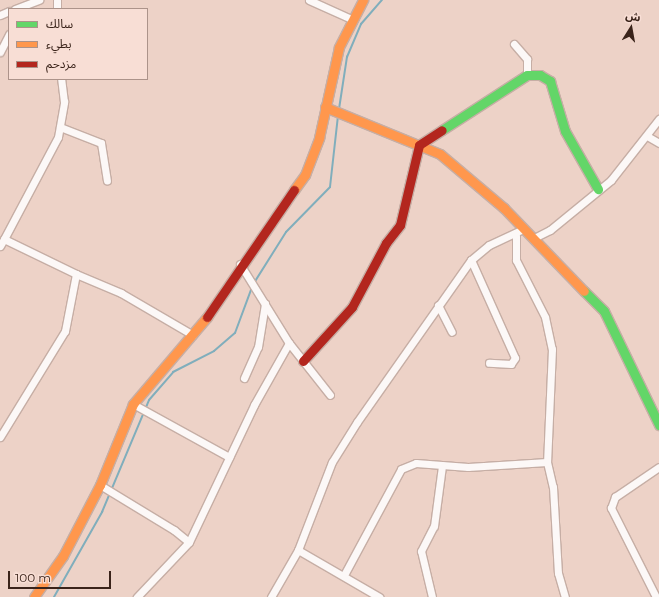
<!DOCTYPE html>
<meta charset="utf-8">
<style>
body{margin:0}
#map{position:relative;width:659px;height:597px;overflow:hidden;background:#edd2c7;font-family:Montserrat,"Noto Sans Arabic",sans-serif}
div>[style]{position:absolute}
[style*='--x']{left:calc(var(--x)*1px);top:calc(var(--y)*1px);width:calc(var(--w)*1px);rotate:calc(var(--a)*1deg)}
.stream>*{height:2px;margin:-1px;padding:0 1px;transform-origin:1px;border-radius:1px;background:#80aebc}
.roads{filter:drop-shadow(1px 0 #c6aea5) drop-shadow(-1px 0 #c6aea5) drop-shadow(0 1px #c6aea5) drop-shadow(0 -1px #c6aea5)}
.street>*{height:7px;margin:-3.5px;padding:0 3.5px;transform-origin:3.5px;border-radius:3.5px;background:#fcf8f7}
.fast>*{height:9px;margin:-4.5px;padding:0 4.5px;transform-origin:4.5px;border-radius:4.5px;background:#63d668}
.slow>*{height:9px;margin:-4.5px;padding:0 4.5px;transform-origin:4.5px;border-radius:4.5px;background:#ff974d}
.jam>*{height:9px;margin:-4.5px;padding:0 4.5px;transform-origin:4.5px;border-radius:4.5px;background:#b3261e}
span{translate:-50% -50%;white-space:nowrap;text-align:center;line-height:1.15;-webkit-text-stroke:4px #f8ded5;paint-order:stroke}
.legend{position:absolute;left:8px;top:8px;width:140px;height:72px;box-sizing:border-box;background:#f8ded5;border:1px solid #ac938a;margin:0;padding:5px 7px;list-style:none;font-size:12px;color:#3a231a}
.legend li{display:flex;align-items:center;gap:8px;height:20px}
.legend b{width:20px;border:1px solid #ac938a}
.north{position:absolute;left:611px;top:8px;width:40px;height:40px;-webkit-text-stroke:3px #f8ded5;paint-order:stroke;rotate:11deg;font-size:11px;font-weight:700;line-height:16px;text-align:center;color:#3a231a}
.north::after{content:'';display:block;margin:auto;width:14px;height:18px;background:#3a231a;clip-path:polygon(50% 0,100% 100%,50% 72%,0 100%)}
.scale{position:absolute;left:8px;top:571px;width:103px;height:18px;box-sizing:border-box;border:2px solid #3a231a;border-top:0;padding-left:5px;font-size:12px;line-height:14px;white-space:nowrap;color:#3a231a;-webkit-text-stroke:3px #f8ded5;paint-order:stroke}
</style>
<div id="map">
<div class="stream">
<div style="--x:339;--y:109;--w:53;--a:-81.3"></div>
<div style="--x:347;--y:57;--w:36;--a:-67"></div>
<div style="--x:361;--y:24;--w:32;--a:-49"></div>
<div style="--x:254;--y:283;--w:60;--a:-57.9"></div>
<div style="--x:286;--y:232;--w:63;--a:-45.6"></div>
<div style="--x:330;--y:187;--w:71;--a:-83.6"></div>
<div style="--x:54;--y:597;--w:98;--a:-60.5"></div>
<div style="--x:102;--y:512;--w:121;--a:-67.2"></div>
<div style="--x:149;--y:400;--w:37;--a:-49"></div>
<div style="--x:173;--y:372;--w:46;--a:-27.1"></div>
<div style="--x:214;--y:351;--w:28;--a:-41"></div>
<div style="--x:235;--y:333;--w:49;--a:-69.7"></div>
</div>
<div class="roads">
<div class="street">
<div style="--x:57;--y:0;--w:9;--a:90"></div>
<div style="--x:309;--y:0;--w:46;--a:24.3"></div>
<div style="--x:15;--y:9;--w:26;--a:-21"></div>
<div style="--x:0;--y:15;--w:10;--a:-24"></div>
<div style="--x:514;--y:44;--w:20;--a:49"></div>
<div style="--x:527;--y:59;--w:16;--a:90"></div>
<div style="--x:0;--y:52;--w:20;--a:-63"></div>
<div style="--x:60;--y:127;--w:44;--a:21.3"></div>
<div style="--x:101;--y:143;--w:38;--a:81"></div>
<div style="--x:647;--y:136;--w:14;--a:30"></div>
<div style="--x:516;--y:236;--w:24;--a:90"></div>
<div style="--x:516;--y:260;--w:64;--a:63"></div>
<div style="--x:545;--y:317;--w:33;--a:78"></div>
<div style="--x:552;--y:349;--w:113;--a:92.5"></div>
<div style="--x:547;--y:462;--w:26;--a:77"></div>
<div style="--x:553;--y:487;--w:86;--a:86.7"></div>
<div style="--x:558;--y:573;--w:25;--a:74"></div>
<div style="--x:534;--y:238;--w:18;--a:-27"></div>
<div style="--x:550;--y:230;--w:79;--a:-39.3"></div>
<div style="--x:611;--y:180;--w:78;--a:-51.8"></div>
<div style="--x:4;--y:239;--w:115;--a:-62.1"></div>
<div style="--x:58;--y:137;--w:36;--a:-80"></div>
<div style="--x:64;--y:102;--w:23;--a:-97"></div>
<div style="--x:0;--y:246;--w:8;--a:-60"></div>
<div style="--x:4;--y:239;--w:80;--a:25.9"></div>
<div style="--x:471;--y:260;--w:107;--a:65.8"></div>
<div style="--x:515;--y:358;--w:7;--a:124"></div>
<div style="--x:511;--y:364;--w:22;--a:-177"></div>
<div style="--x:240;--y:264;--w:93;--a:58.2"></div>
<div style="--x:289;--y:343;--w:66;--a:51.7"></div>
<div style="--x:438;--y:305;--w:30;--a:63"></div>
<div style="--x:244;--y:378;--w:34;--a:-66"></div>
<div style="--x:258;--y:347;--w:44;--a:-80.8"></div>
<div style="--x:133;--y:404;--w:110;--a:28.9"></div>
<div style="--x:0;--y:437;--w:124;--a:-58.5"></div>
<div style="--x:65;--y:331;--w:58;--a:-79.1"></div>
<div style="--x:76;--y:274;--w:49;--a:22.9"></div>
<div style="--x:121;--y:293;--w:83;--a:30.3"></div>
<div style="--x:100;--y:485;--w:87;--a:31.3"></div>
<div style="--x:174;--y:530;--w:19;--a:39"></div>
<div style="--x:189;--y:542;--w:76;--a:133.4"></div>
<div style="--x:189;--y:542;--w:152;--a:-64.6"></div>
<div style="--x:254;--y:405;--w:71;--a:-60.6"></div>
<div style="--x:298;--y:550;--w:94;--a:30.1"></div>
<div style="--x:344;--y:575;--w:120;--a:-61.7"></div>
<div style="--x:401;--y:469;--w:16;--a:-22"></div>
<div style="--x:416;--y:463;--w:52;--a:4.4"></div>
<div style="--x:468;--y:467;--w:79;--a:-3.6"></div>
<div style="--x:271;--y:597;--w:54;--a:-60.1"></div>
<div style="--x:298;--y:550;--w:94;--a:-68.9"></div>
<div style="--x:332;--y:462;--w:47;--a:-58"></div>
<div style="--x:357;--y:422;--w:198;--a:-54.9"></div>
<div style="--x:471;--y:260;--w:23;--a:-40"></div>
<div style="--x:489;--y:245;--w:38;--a:-25"></div>
<div style="--x:432;--y:597;--w:47;--a:-103.4"></div>
<div style="--x:421;--y:551;--w:28;--a:-63"></div>
<div style="--x:434;--y:526;--w:61;--a:-82.4"></div>
<div style="--x:656;--y:597;--w:100;--a:-116.8"></div>
<div style="--x:611;--y:508;--w:12;--a:-70"></div>
<div style="--x:615;--y:497;--w:53;--a:-34.3"></div>
</div>
<div class="fast">
<div style="--x:442;--y:130;--w:101;--a:-32.9"></div>
<div style="--x:527;--y:75;--w:13;--a:0"></div>
<div style="--x:540;--y:75;--w:12;--a:31"></div>
<div style="--x:550;--y:81;--w:52;--a:73.3"></div>
<div style="--x:565;--y:131;--w:67;--a:60.4"></div>
<div style="--x:584;--y:291;--w:28;--a:45"></div>
<div style="--x:604;--y:311;--w:127;--a:64.2"></div>
</div>
<div class="slow">
<div style="--x:325;--y:107;--w:124;--a:22.2"></div>
<div style="--x:440;--y:154;--w:84;--a:40.2"></div>
<div style="--x:504;--y:208;--w:115;--a:46.1"></div>
<div style="--x:294;--y:190;--w:19;--a:-54"></div>
<div style="--x:305;--y:175;--w:40;--a:-69"></div>
<div style="--x:319;--y:138;--w:93;--a:-77.6"></div>
<div style="--x:339;--y:47;--w:53;--a:-62.9"></div>
<div style="--x:34;--y:597;--w:50;--a:-54.7"></div>
<div style="--x:63;--y:556;--w:80;--a:-62.5"></div>
<div style="--x:100;--y:485;--w:87;--a:-67.8"></div>
<div style="--x:133;--y:404;--w:114;--a:-49.6"></div>
</div>
<div class="jam">
<div style="--x:207;--y:317;--w:154;--a:-55.6"></div>
<div style="--x:303;--y:361;--w:73;--a:-47.8"></div>
<div style="--x:352;--y:307;--w:72;--a:-62"></div>
<div style="--x:386;--y:243;--w:23;--a:-52"></div>
<div style="--x:400;--y:225;--w:82;--a:-76.6"></div>
<div style="--x:419;--y:145;--w:27;--a:-33"></div>
</div>
</div>
<ul class="legend">
<li><b style="height:5px;background:#63d668"></b>سالك</li>
<li><b style="height:5px;background:#ff974d"></b>بطيء</li>
<li><b style="height:5px;background:#b3261e"></b>مزدحم</li>
</ul>
<div class="north">ش</div>
<div class="scale">100 m</div>
</div>
